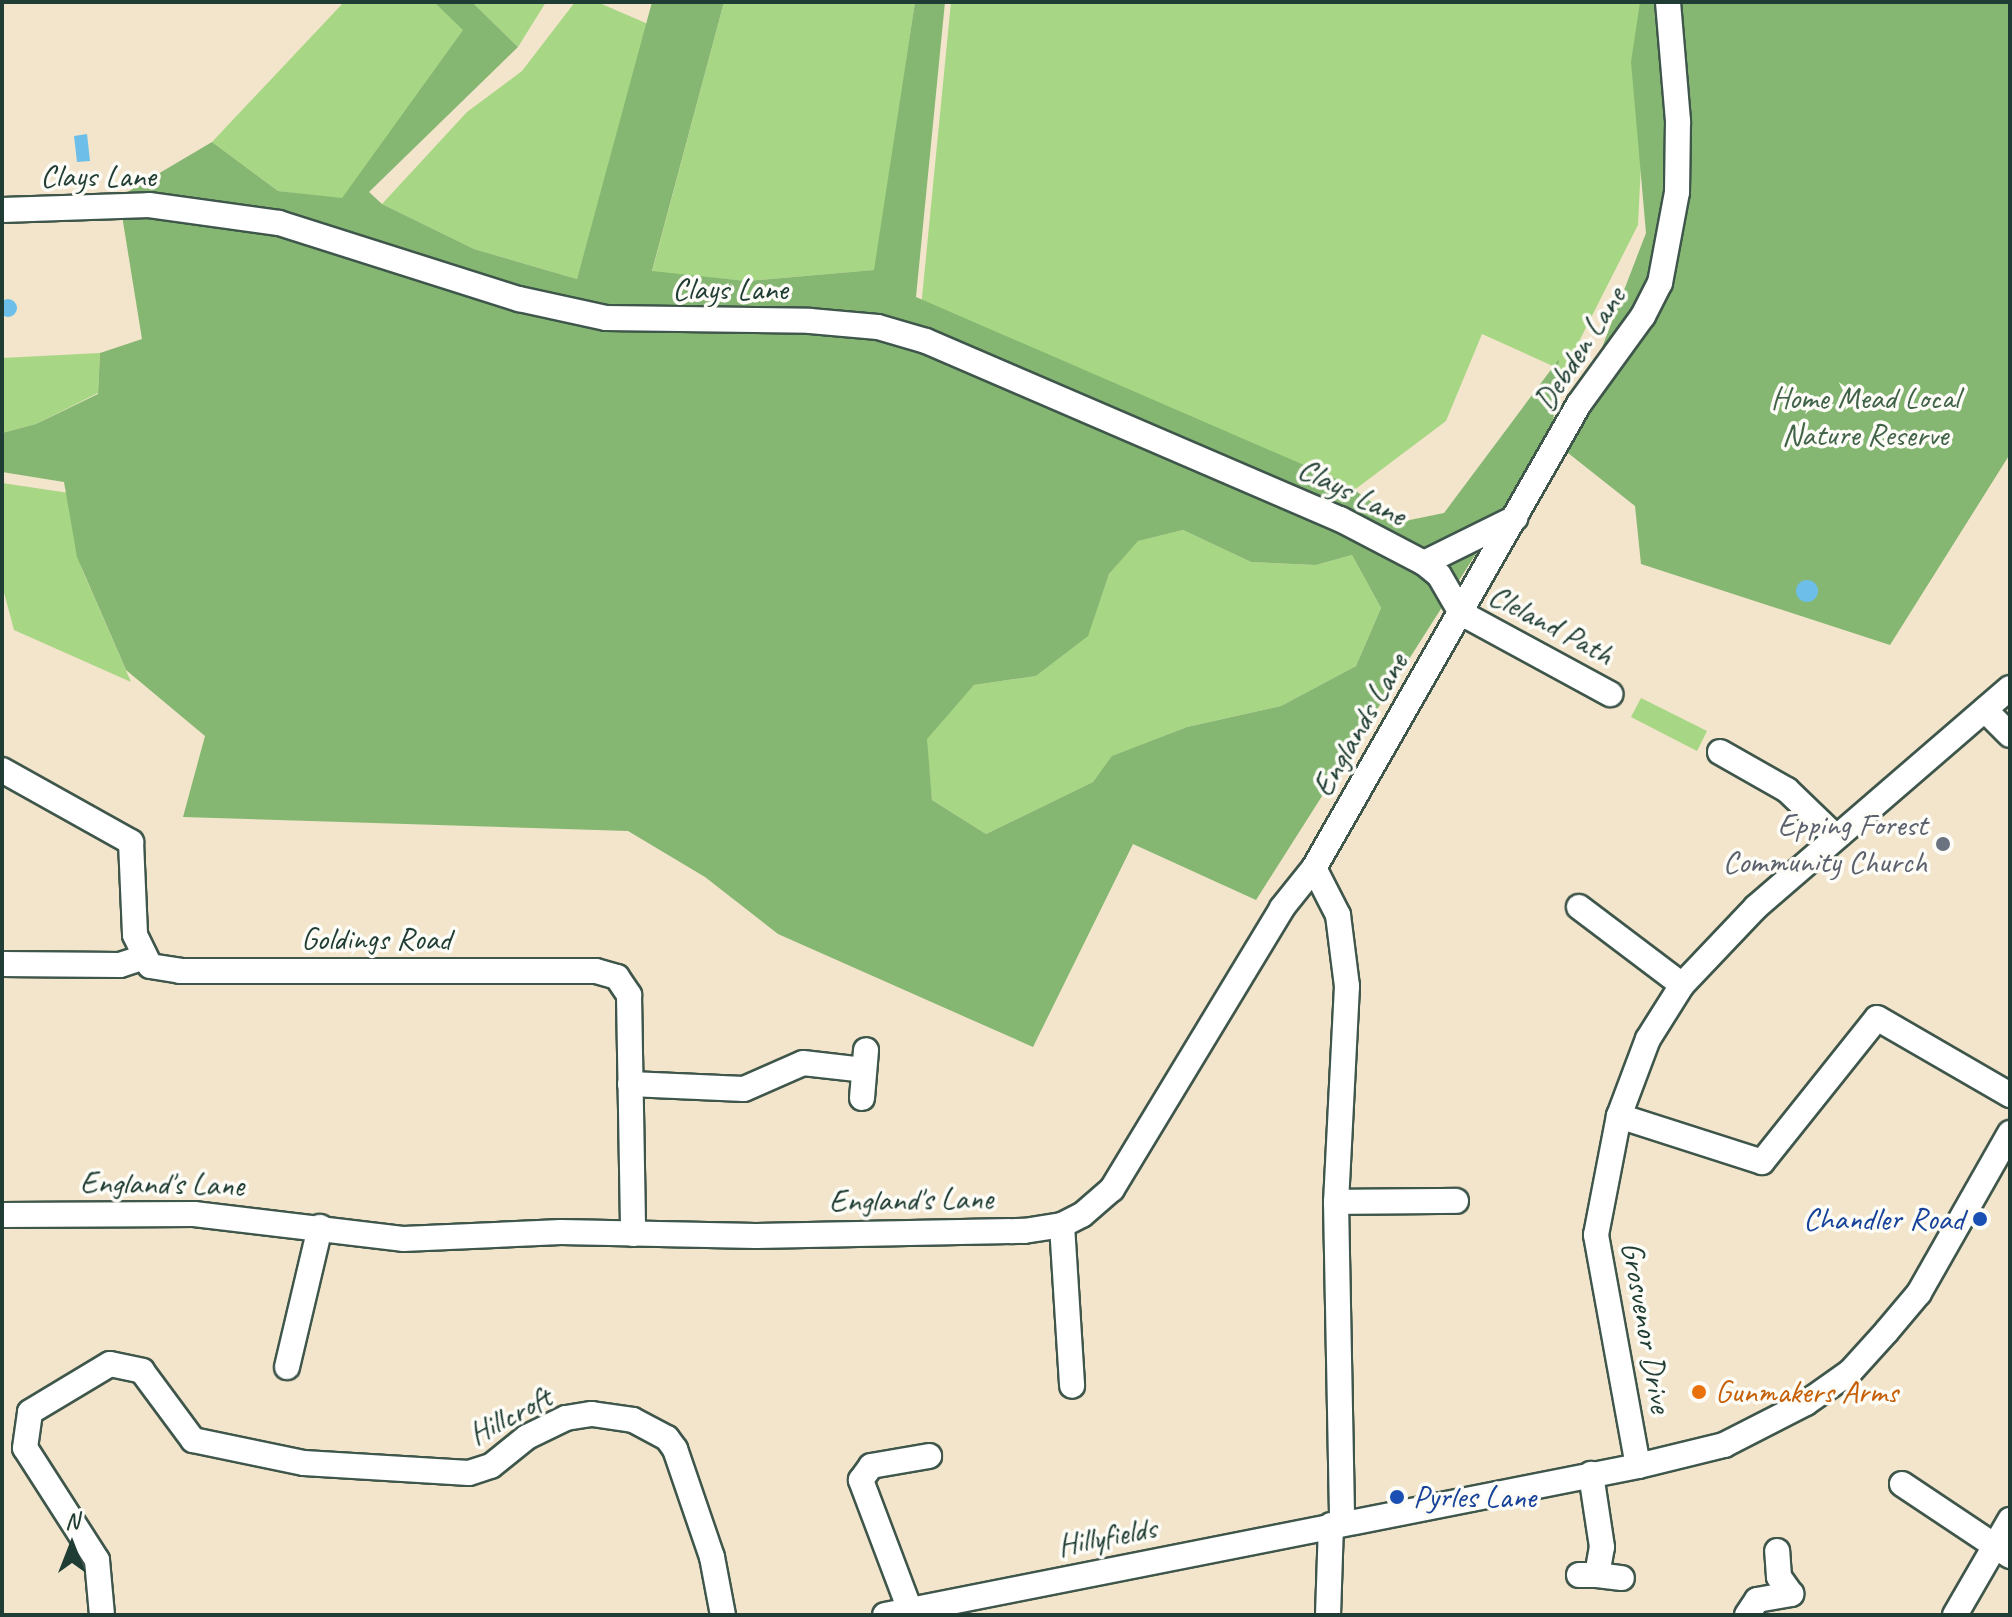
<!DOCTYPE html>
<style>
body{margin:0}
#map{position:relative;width:2012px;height:1617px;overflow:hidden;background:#f2e5cb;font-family:Caveat,sans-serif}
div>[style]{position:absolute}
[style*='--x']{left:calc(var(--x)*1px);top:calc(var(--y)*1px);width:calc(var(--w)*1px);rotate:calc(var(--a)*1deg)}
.green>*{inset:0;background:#a7d684}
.forest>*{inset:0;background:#85b772}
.water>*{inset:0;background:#6dbfe9}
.round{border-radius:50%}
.roads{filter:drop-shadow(2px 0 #3f564b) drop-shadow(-2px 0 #3f564b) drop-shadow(0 2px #3f564b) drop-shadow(0 -2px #3f564b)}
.minor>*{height:24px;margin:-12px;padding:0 12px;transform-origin:12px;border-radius:12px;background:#fff}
.dots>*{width:22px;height:22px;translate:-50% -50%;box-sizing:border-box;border:4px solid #fdfcf7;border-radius:50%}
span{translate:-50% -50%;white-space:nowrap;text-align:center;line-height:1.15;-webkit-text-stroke:7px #fdfcf7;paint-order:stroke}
.street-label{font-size:32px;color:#1f3d34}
.park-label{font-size:32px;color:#416348}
.worship-label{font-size:32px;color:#5b616d}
.right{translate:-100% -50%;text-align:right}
.transit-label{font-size:32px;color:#164399}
.left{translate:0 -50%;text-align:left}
.food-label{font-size:32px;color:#c56008}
.frame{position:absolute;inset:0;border:4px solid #1f3d34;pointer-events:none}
.north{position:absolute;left:32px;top:1505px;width:80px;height:80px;-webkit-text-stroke:6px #fdfcf7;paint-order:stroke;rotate:0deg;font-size:22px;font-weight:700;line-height:32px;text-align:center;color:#1f3d34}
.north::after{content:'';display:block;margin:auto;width:28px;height:36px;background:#1f3d34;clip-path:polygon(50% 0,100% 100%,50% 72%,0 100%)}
</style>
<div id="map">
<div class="green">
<div style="clip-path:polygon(344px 2px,434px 2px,464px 29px,342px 199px,278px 191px,212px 142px)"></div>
<div style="clip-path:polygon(472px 2px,546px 2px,518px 47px)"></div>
<div style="clip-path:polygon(575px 2px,597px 2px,648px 24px,577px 279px,474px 249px,382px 204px,467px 112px,522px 71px)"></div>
<div style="clip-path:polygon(724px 2px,915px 2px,875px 270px,746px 281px,652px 272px)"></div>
<div style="clip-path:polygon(951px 2px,1649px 2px,1638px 225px,1564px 371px,1482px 334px,1446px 421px,1349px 494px,921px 308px)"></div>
<div style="clip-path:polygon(100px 353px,98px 393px,36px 424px,2px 433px,2px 358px)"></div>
<div style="clip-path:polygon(2px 483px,69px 493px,82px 569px,131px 682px,14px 630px,2px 585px)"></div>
<div style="clip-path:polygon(1183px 530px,1251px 562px,1316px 565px,1352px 555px,1381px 608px,1356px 666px,1281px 706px,1187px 727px,1113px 756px,1093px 782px,986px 834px,932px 800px,926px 738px,974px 685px,1036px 676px,1087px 636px,1109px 574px,1137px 541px)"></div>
<div style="clip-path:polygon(1641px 698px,1707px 731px,1697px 751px,1631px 717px)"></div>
</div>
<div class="forest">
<div style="clip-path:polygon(evenodd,434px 2px,472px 2px,518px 47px,369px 192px,382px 204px,474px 249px,577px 279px,652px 2px,724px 2px,652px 271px,746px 281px,874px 270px,915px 2px,945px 2px,916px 297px,1343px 482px,1400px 522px,1444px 513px,1559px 359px,1552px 434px,1256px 900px,1133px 844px,1033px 1047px,778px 934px,705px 877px,628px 831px,183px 817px,205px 736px,126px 670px,77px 557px,64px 482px,2px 472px,2px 433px,36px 424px,98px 394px,100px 353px,142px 339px,119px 197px,212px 142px,278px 191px,342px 198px,463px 30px,434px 2px,1183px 530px,1251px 562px,1316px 565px,1352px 555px,1381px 608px,1356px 666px,1281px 706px,1187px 727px,1112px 756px,1093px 782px,986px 834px,932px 800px,927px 739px,974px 685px,1036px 676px,1088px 636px,1109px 574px,1138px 541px,1183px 530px)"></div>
<div style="clip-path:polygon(1640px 2px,2010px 2px,2010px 454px,1890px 645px,1641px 564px,1635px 506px,1563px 449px,1646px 233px,1631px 62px)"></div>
</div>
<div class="water">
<div style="clip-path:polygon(87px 134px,90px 161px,77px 162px,74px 136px)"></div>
<div class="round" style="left:-1px;top:299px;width:18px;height:18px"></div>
<div class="round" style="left:1796px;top:580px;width:22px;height:22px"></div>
</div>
<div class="roads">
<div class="minor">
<div style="--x:2;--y:210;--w:147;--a:-1.9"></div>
<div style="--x:149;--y:205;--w:131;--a:7.9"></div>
<div style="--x:279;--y:223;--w:252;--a:17.6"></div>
<div style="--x:519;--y:299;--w:89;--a:12.3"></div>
<div style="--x:606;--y:318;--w:204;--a:0.8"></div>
<div style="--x:810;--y:321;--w:68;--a:5"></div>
<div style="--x:878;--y:327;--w:50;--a:16.3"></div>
<div style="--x:926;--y:341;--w:451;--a:23.3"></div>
<div style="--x:1340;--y:519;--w:95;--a:27.6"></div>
<div style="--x:1424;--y:563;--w:19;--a:39"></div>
<div style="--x:1439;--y:575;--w:44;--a:59.9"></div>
<div style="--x:1461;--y:613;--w:170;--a:28.5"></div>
<div style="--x:1424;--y:563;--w:102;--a:-26.3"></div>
<div style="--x:1985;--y:710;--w:35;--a:45"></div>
<div style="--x:1720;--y:752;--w:77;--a:29.6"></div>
<div style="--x:1787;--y:790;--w:68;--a:43.8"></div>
<div style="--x:2;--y:770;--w:148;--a:29.2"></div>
<div style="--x:131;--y:842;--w:93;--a:87.5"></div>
<div style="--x:135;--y:935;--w:34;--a:64"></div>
<div style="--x:150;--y:966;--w:30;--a:9"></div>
<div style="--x:180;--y:971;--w:416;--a:0"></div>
<div style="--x:596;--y:971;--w:22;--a:16"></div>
<div style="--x:617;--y:977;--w:22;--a:56"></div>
<div style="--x:629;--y:995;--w:239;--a:89"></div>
<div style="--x:1314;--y:868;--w:53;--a:62.9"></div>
<div style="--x:1338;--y:915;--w:72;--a:82.8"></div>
<div style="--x:1347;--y:986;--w:216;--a:92.9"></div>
<div style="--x:1336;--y:1202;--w:321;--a:88.9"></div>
<div style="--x:1579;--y:907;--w:129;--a:37.1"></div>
<div style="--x:2;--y:964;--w:118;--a:0.5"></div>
<div style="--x:120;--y:965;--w:23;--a:-18"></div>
<div style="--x:630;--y:1084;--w:114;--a:2.5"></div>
<div style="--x:744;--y:1089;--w:64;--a:-23.8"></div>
<div style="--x:803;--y:1063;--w:61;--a:6.5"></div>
<div style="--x:862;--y:1098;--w:48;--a:-85.2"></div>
<div style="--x:1619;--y:1116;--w:150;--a:17.8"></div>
<div style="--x:1762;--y:1162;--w:184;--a:-51.4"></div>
<div style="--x:1877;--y:1018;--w:154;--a:30.1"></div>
<div style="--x:1336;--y:1202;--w:120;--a:-0.5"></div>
<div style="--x:2;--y:1215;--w:192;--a:-0.3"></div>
<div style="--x:194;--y:1214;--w:210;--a:6.8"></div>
<div style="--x:403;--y:1239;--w:158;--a:-2.5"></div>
<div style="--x:561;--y:1232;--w:195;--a:1.2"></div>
<div style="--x:756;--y:1236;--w:268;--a:-1.1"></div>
<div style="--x:1024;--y:1231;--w:38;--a:-9"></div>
<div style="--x:1062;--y:1225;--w:22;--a:-27"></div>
<div style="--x:1082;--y:1215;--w:40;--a:-41"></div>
<div style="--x:1112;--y:1189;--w:328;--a:-58.8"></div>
<div style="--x:1282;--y:908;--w:51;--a:-51.3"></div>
<div style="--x:1314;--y:868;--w:534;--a:-60.27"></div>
<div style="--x:1579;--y:404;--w:109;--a:-54"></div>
<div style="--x:1643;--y:316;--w:37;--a:-63"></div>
<div style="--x:1660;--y:283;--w:93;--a:-79.4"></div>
<div style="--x:1677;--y:192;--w:71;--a:-89.2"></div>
<div style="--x:1678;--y:121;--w:119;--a:-94.8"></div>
<div style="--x:1062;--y:1225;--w:161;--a:86.4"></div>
<div style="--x:287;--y:1367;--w:144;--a:-76.7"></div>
<div style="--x:1638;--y:1466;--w:235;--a:-100.3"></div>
<div style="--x:1596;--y:1235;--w:121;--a:-79.1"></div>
<div style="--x:1619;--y:1116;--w:82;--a:-69.4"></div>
<div style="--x:1648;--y:1039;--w:64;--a:-57.8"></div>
<div style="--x:1682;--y:985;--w:108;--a:-46.5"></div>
<div style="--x:1756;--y:907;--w:335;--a:-40.8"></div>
<div style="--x:1902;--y:1484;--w:130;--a:33.7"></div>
<div style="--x:1579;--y:1575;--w:18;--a:0"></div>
<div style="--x:1597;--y:1575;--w:28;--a:-80"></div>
<div style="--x:1602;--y:1547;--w:74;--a:-98.6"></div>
<div style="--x:1597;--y:1575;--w:25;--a:7"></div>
<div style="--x:910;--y:1610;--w:139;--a:-110.7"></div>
<div style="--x:861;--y:1480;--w:17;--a:-54"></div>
<div style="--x:871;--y:1466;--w:59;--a:-9.8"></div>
<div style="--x:102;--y:1615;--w:55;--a:-95.2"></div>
<div style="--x:97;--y:1560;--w:133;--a:-122.7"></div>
<div style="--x:25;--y:1448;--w:36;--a:-82"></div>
<div style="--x:30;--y:1412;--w:93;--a:-31"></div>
<div style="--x:110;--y:1364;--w:33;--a:12"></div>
<div style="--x:142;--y:1371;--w:86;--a:53.5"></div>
<div style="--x:193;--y:1440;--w:113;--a:11.7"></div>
<div style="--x:304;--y:1463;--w:165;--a:3.5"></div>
<div style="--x:469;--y:1473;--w:23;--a:-18"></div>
<div style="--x:491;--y:1466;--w:46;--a:-38.9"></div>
<div style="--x:527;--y:1437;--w:43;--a:-26"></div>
<div style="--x:566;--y:1418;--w:26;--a:-9"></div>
<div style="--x:592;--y:1414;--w:41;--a:8.3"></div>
<div style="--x:633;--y:1420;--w:38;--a:28"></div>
<div style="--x:667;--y:1438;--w:14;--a:54"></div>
<div style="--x:675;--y:1449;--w:114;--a:71.1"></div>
<div style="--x:712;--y:1557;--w:59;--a:79.3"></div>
<div style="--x:885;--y:1615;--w:768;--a:-11.19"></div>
<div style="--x:1638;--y:1466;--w:89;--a:-13.7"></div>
<div style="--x:1724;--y:1445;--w:92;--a:-27.1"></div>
<div style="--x:1806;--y:1403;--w:54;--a:-35.2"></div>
<div style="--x:1850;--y:1372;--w:55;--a:-47.9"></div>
<div style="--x:1887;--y:1331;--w:50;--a:-49.9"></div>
<div style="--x:1919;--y:1293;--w:184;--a:-60.4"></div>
<div style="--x:1328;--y:1615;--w:90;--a:-88.1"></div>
<div style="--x:1747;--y:1615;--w:18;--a:-56"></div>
<div style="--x:1757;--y:1600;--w:35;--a:-10"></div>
<div style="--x:1791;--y:1594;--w:21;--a:-125"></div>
<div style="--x:1779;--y:1577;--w:26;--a:-94"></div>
<div style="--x:1955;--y:1615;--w:110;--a:-59.9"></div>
</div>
</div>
<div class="dots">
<div style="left:1943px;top:844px;background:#6b7280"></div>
<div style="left:1980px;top:1219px;background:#1a4fb4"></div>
<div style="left:1699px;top:1392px;background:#e8710a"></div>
<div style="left:1397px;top:1497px;background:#1a4fb4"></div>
</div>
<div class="street-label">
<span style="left:98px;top:176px">Clays Lane</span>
<span style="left:730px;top:289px">Clays Lane</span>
<span style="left:1580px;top:349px;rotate:-57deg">Debden Lane</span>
<span style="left:1352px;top:492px;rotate:26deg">Clays Lane</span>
<span style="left:1551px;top:625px;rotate:28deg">Cleland Path</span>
<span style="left:1360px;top:725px;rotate:-60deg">Englands Lane</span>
<span style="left:376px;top:939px">Goldings Road</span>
<span style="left:162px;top:1184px;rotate:1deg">England's Lane</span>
<span style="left:911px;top:1200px;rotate:-1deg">England's Lane</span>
<span style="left:1646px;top:1327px;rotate:80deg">Grosvenor Drive</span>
<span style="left:510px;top:1416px;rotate:-28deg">Hillcroft</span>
<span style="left:1107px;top:1537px;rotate:-11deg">Hillyfields</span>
</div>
<div class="park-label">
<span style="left:1865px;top:417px">Home Mead Local<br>Nature Reserve</span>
</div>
<div class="worship-label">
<span class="right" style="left:1927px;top:844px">Epping Forest<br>Community Church</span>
</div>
<div class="transit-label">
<span class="right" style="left:1964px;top:1219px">Chandler Road</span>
<span class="left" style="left:1413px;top:1497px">Pyrles Lane</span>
</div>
<div class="food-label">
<span class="left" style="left:1715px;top:1392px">Gunmakers Arms</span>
</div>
<div class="frame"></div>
<div class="north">N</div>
</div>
